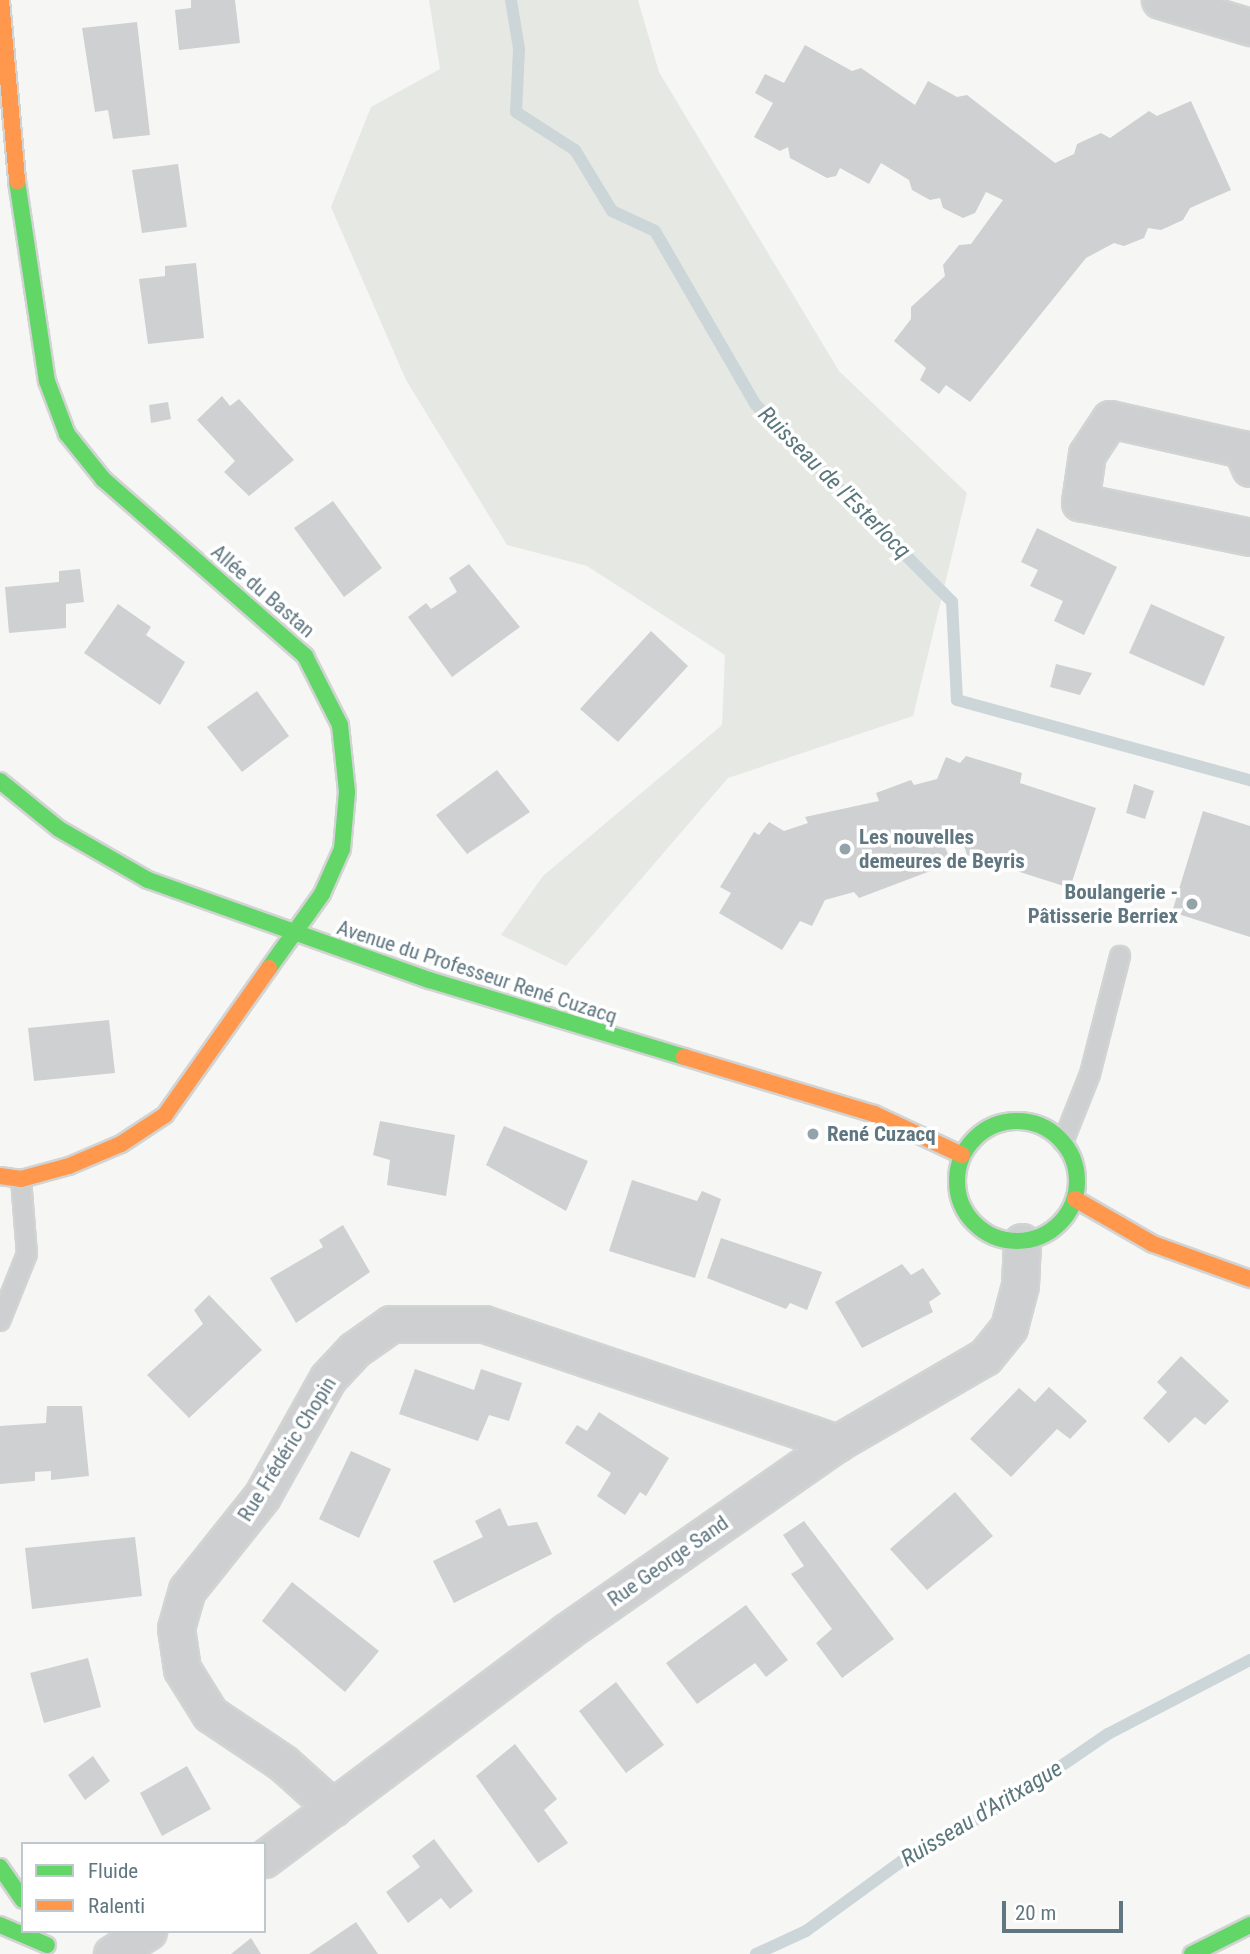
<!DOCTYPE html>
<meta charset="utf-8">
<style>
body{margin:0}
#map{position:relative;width:1250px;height:1954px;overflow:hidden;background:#f6f6f5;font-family:"Roboto Condensed",sans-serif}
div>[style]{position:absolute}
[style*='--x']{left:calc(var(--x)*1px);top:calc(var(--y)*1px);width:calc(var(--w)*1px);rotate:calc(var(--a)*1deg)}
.green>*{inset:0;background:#e6e9e3}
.stream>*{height:12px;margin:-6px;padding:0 6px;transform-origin:6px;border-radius:6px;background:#ccd6d8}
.building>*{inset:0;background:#ced0d1}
.roads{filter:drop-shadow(2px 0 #d2d4d4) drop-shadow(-2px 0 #d2d4d4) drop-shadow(0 2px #d2d4d4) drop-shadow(0 -2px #d2d4d4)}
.lane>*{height:18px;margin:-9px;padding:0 9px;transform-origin:9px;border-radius:9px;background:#cecfd0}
.street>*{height:35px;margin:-17.5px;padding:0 17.5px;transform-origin:17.5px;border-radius:17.5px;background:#cecfd0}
.fast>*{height:16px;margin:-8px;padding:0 8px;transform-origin:8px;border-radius:8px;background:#63d668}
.fast>.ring{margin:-8px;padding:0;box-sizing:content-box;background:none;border:16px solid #63d668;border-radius:50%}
.slow>*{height:16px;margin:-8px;padding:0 8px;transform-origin:8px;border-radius:8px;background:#ff974d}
.dots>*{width:19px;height:19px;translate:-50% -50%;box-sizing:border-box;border:4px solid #fff;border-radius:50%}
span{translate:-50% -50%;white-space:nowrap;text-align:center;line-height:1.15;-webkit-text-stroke:7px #fff;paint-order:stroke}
.street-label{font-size:21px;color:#607781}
.poi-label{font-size:21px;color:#607781;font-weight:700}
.left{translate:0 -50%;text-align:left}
.right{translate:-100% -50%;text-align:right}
.water-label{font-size:23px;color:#5a777c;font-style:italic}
.legend{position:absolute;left:21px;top:1842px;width:245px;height:91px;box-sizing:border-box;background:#fff;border:2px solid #bfc9cd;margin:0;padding:9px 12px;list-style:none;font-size:21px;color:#607781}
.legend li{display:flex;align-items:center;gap:14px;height:35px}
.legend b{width:35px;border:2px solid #bfc9cd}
.scale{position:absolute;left:1002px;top:1901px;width:121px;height:32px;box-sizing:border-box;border:4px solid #607781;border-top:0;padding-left:9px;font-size:21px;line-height:24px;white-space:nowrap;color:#607781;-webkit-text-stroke:5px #fff;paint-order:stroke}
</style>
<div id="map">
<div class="green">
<div style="clip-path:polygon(429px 0,638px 0,659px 72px,839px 371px,967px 493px,913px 716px,728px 778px,566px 966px,501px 935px,543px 876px,722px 725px,725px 655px,587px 566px,507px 545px,406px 380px,331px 207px,371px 107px,440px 69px)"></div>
</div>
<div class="stream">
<div style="--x:511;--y:0;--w:50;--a:80.7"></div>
<div style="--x:519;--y:49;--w:63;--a:92.7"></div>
<div style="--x:516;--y:112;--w:70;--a:32.8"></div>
<div style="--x:575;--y:150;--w:71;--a:58.8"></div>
<div style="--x:612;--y:211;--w:47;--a:24.9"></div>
<div style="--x:655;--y:231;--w:201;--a:59.9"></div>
<div style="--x:756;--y:405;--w:278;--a:45.1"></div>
<div style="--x:952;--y:602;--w:98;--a:87.1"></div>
<div style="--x:957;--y:700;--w:304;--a:15.3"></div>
<div style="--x:756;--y:1954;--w:55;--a:-24.7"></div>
<div style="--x:806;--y:1931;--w:124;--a:-36.1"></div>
<div style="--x:906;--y:1858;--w:119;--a:-28.7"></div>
<div style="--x:1010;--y:1801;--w:119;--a:-34.4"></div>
<div style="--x:1108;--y:1734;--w:160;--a:-27.5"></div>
</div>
<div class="building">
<div style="clip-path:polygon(191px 0,235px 0,240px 43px,179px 50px,175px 10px,191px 8px)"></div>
<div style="clip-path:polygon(137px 22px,150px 135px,113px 139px,108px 110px,95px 112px,82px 28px)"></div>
<div style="clip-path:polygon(805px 45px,852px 71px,861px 68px,915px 105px,928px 81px,957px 97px,967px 95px,1055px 163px,1074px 154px,1077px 144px,1101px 133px,1110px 138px,1149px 111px,1157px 116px,1191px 101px,1231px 190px,1190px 208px,1183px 220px,1161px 230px,1148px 228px,1144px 238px,1124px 246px,1114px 243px,1086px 258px,970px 402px,946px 385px,939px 394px,920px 380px,926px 368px,894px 341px,911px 319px,911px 307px,945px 276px,943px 265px,959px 245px,971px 244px,1003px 200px,986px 192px,975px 213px,963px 218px,943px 208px,940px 198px,930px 200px,912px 190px,909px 180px,881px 163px,869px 184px,840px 168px,836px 176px,827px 178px,790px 158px,788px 147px,780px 151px,754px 137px,773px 103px,755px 93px,765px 74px,784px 83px)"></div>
<div style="clip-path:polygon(178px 164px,187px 227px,142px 233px,132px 170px)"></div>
<div style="clip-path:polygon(196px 263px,204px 338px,148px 344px,139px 279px,165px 276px,165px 266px)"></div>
<div style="clip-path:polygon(222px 396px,230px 406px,239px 399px,294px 460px,249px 496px,224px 472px,235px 461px,197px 420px)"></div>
<div style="clip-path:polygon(168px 402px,171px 419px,151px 423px,149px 405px)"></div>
<div style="clip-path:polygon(333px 501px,382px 568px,344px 597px,294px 528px)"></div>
<div style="clip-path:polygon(1037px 528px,1117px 567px,1084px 635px,1054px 621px,1063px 601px,1030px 586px,1038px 570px,1021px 562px)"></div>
<div style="clip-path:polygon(469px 564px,520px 627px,452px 677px,408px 617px,426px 603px,431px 609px,457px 592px,449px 578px)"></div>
<div style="clip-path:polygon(80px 569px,84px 602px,66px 604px,66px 628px,9px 633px,5px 587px,59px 582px,59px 571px)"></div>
<div style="clip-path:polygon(118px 604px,151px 627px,146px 635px,185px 662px,160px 705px,84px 653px)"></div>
<div style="clip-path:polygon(1151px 604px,1225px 637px,1204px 686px,1129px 653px)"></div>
<div style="clip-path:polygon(651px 631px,688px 666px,618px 742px,580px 709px)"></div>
<div style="clip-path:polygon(1056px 664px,1092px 673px,1080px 695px,1050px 687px)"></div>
<div style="clip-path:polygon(257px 691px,289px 736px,242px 772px,207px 727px)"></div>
<div style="clip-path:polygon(966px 756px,1022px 773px,1020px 783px,1096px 808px,1070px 888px,967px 855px,961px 836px,943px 842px,949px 857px,928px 863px,933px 870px,859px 898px,854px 892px,825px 900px,812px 926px,800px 921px,782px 950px,719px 913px,731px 893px,720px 887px,754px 832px,759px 835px,769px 822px,784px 831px,808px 823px,805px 817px,879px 801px,876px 793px,911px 780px,914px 785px,937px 779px,946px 757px,960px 763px)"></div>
<div style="clip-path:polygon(497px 770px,530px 812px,467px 854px,436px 815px)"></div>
<div style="clip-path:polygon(1134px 784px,1154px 791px,1145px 819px,1126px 813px)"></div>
<div style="clip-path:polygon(1203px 811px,1250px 826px,1250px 937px,1172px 912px)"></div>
<div style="clip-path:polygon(109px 1020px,115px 1073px,34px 1081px,28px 1028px)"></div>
<div style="clip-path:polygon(380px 1121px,455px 1135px,446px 1196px,387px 1185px,390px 1160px,373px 1155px)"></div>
<div style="clip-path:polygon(504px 1126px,588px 1161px,566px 1211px,486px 1165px)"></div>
<div style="clip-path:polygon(632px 1180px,697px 1201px,702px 1191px,721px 1199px,695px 1278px,609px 1251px)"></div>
<div style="clip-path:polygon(343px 1225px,370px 1272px,296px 1323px,270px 1278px,323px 1247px,319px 1240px)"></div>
<div style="clip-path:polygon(721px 1238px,822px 1272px,807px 1310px,790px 1303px,786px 1309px,707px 1278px)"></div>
<div style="clip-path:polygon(902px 1264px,911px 1275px,923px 1268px,941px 1294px,929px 1302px,933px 1312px,862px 1348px,835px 1302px)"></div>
<div style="clip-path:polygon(209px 1295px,262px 1350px,189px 1418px,147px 1375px,203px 1324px,194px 1310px)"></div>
<div style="clip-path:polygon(1181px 1356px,1229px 1401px,1205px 1425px,1195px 1417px,1169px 1443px,1143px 1418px,1167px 1392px,1157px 1382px)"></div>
<div style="clip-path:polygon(415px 1369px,474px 1390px,481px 1369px,522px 1383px,509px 1421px,489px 1415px,478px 1441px,399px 1414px)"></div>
<div style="clip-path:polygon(1049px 1387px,1087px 1421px,1070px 1439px,1057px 1429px,1011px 1477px,970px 1439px,1019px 1388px,1035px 1402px)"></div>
<div style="clip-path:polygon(47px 1406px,82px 1406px,89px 1476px,51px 1480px,51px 1471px,35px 1472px,35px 1481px,0 1484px,0 1426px,46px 1423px)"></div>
<div style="clip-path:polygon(599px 1412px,669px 1458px,646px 1496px,640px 1492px,625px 1515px,597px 1496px,611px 1473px,565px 1443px,577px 1425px,587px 1431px)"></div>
<div style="clip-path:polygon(351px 1451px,391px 1469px,359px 1538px,319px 1519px)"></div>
<div style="clip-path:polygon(955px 1492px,993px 1536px,927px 1590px,890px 1549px)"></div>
<div style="clip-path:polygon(500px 1508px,508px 1526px,537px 1522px,552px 1554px,454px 1603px,433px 1561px,483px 1537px,475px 1521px)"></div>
<div style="clip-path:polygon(804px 1521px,894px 1639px,842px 1678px,816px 1643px,832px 1629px,791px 1574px,804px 1566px,783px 1535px)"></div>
<div style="clip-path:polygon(135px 1537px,142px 1596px,32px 1609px,25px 1548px)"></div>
<div style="clip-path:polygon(292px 1582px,379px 1651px,345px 1692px,262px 1621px)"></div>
<div style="clip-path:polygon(746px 1605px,788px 1660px,766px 1677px,755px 1663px,697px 1704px,666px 1663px)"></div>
<div style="clip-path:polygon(88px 1658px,101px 1707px,44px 1723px,30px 1673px)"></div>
<div style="clip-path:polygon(616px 1682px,664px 1745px,626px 1773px,579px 1711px)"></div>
<div style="clip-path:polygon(515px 1744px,557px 1799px,544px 1810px,568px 1843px,538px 1863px,476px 1776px)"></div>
<div style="clip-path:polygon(93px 1756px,110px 1781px,85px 1800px,68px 1775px)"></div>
<div style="clip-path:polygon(187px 1766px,211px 1809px,162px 1836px,140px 1793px)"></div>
<div style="clip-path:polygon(434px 1839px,473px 1891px,450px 1909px,441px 1898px,408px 1923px,386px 1892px,420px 1867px,412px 1856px)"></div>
<div style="clip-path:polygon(356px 1922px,378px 1954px,309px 1954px)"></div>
<div style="clip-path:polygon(251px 1938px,261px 1954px,231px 1954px)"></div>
</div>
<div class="roads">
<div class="lane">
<div style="--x:1063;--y:1142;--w:73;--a:-68.3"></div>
<div style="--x:1090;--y:1074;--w:122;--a:-75.7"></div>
<div style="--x:0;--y:1321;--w:72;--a:-68.1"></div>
<div style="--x:27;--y:1254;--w:75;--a:-94.6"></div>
</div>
<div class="street">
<div style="--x:1160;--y:0;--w:94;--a:16.7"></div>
<div style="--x:1250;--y:468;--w:21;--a:-113"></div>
<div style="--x:1242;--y:449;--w:135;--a:-167.2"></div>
<div style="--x:1110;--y:419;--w:42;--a:123.3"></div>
<div style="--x:1087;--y:454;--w:49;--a:98.3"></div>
<div style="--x:1080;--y:502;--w:174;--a:11.6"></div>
<div style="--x:333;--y:1808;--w:67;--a:-138"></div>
<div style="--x:283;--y:1763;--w:88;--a:-146.1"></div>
<div style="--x:210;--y:1714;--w:53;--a:-121.9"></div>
<div style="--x:182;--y:1669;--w:41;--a:-98.3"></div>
<div style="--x:176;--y:1628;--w:40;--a:-74"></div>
<div style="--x:187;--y:1590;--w:120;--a:-51.4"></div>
<div style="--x:262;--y:1496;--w:135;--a:-60.8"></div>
<div style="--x:328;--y:1378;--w:38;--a:-47"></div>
<div style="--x:354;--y:1350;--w:45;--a:-35.1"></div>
<div style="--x:391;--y:1324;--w:93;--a:0"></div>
<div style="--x:484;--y:1324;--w:373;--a:18.6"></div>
<div style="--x:264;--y:1859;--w:378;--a:-36.9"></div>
<div style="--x:566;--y:1632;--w:330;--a:-34.9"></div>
<div style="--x:837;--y:1443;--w:171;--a:-30.2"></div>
<div style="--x:985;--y:1357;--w:38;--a:-51"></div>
<div style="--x:1009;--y:1327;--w:43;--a:-75.3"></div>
<div style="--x:1020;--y:1285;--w:43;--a:-87.3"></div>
<div style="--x:112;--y:1954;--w:43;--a:-32.6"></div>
</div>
<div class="fast">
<div style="--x:17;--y:181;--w:202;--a:81.5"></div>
<div style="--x:47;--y:381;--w:57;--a:69.3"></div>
<div style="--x:67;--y:434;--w:58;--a:51.3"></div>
<div style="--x:103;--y:479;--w:269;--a:41.2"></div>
<div style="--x:305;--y:656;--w:77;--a:63.1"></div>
<div style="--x:340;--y:725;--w:67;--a:84"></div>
<div style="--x:347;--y:792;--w:57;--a:95"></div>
<div style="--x:342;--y:849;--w:49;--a:114"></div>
<div style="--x:322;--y:894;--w:91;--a:125.6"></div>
<div style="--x:0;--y:781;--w:76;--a:39.1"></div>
<div style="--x:59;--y:829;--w:103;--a:29.8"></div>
<div style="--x:148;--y:880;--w:298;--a:19.6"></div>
<div style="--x:429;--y:980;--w:266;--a:16.8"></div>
<div class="ring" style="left:957px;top:1121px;width:104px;height:104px"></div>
<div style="--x:0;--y:1867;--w:40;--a:55.1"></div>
<div style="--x:0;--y:1925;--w:51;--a:23.1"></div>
<div style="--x:1192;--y:1954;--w:65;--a:-26.6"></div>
</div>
<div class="slow">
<div style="--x:1;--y:0;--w:182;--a:84.9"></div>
<div style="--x:684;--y:1057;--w:198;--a:16.7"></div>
<div style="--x:874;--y:1114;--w:97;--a:25"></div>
<div style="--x:0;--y:1176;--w:21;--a:8"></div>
<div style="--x:21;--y:1179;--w:50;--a:-15.2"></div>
<div style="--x:69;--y:1166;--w:56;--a:-22.9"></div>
<div style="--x:121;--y:1144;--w:53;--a:-33.4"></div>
<div style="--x:165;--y:1115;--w:180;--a:-54.7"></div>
<div style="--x:1075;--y:1199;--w:90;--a:30"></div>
<div style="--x:1153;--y:1244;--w:103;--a:19.8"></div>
</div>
</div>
<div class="dots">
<div style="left:845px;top:849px;background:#94a3aa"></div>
<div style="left:1192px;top:904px;background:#94a3aa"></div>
<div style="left:813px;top:1134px;background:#94a3aa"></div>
</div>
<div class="street-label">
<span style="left:263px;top:591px;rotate:41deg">Allée du Bastan</span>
<span style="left:477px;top:972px;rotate:18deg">Avenue du Professeur René Cuzacq</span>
<span style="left:287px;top:1449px;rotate:-58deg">Rue Frédéric Chopin</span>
<span style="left:668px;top:1561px;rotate:-35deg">Rue George Sand</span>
</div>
<div class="poi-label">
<span class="left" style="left:859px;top:849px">Les nouvelles<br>demeures de Beyris</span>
<span class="right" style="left:1178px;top:904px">Boulangerie -<br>Pâtisserie Berriex</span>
<span class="left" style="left:827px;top:1134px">René Cuzacq</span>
</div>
<div class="water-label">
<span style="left:834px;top:483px;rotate:45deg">Ruisseau de l'Esterlocq</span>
<span style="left:982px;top:1814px;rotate:-31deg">Ruisseau d'Aritxague</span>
</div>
<ul class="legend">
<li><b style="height:9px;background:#63d668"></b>Fluide</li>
<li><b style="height:9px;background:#ff974d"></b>Ralenti</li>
</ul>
<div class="scale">20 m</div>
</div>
